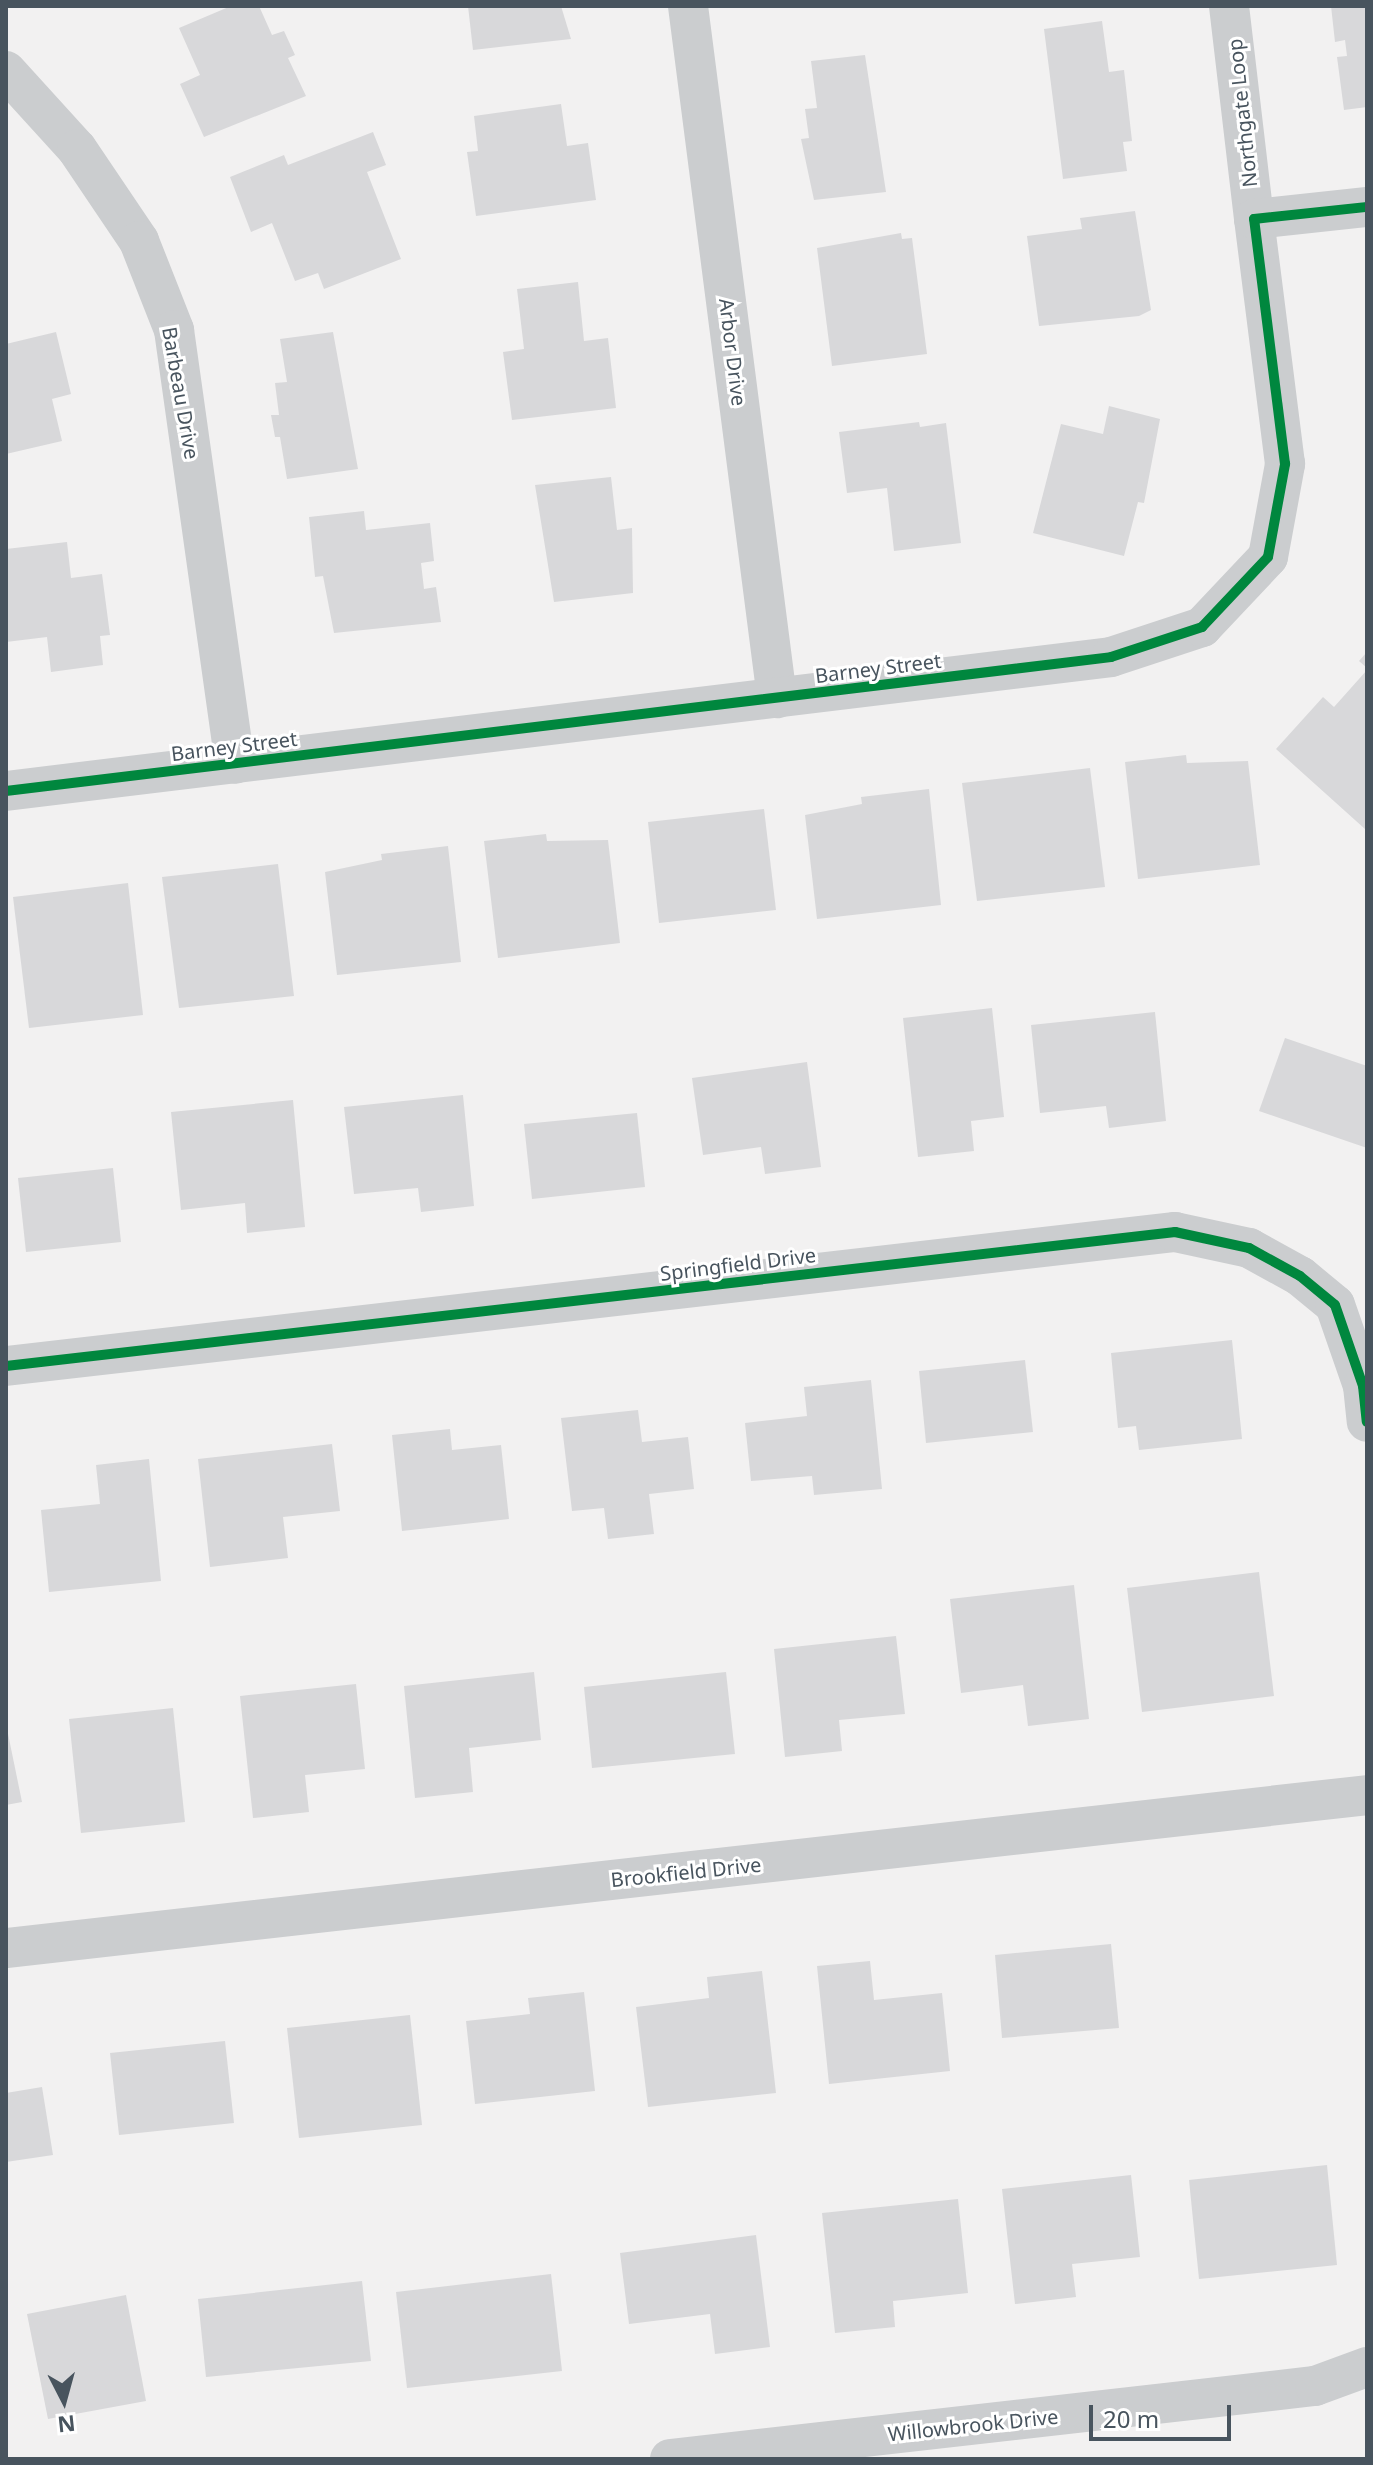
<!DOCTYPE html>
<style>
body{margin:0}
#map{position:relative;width:1373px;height:2465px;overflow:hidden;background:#f2f1f1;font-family:"Noto Sans",sans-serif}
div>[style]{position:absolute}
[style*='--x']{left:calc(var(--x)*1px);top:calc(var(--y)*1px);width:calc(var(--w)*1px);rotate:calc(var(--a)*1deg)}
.building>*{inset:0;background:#d8d8da}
.street>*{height:40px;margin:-20px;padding:0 20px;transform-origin:20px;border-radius:20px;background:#cbcdcf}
.cycleway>*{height:10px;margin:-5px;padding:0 5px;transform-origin:5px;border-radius:5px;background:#00873e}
span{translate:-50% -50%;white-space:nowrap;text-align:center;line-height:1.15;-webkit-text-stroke:6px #fff;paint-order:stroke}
.street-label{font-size:20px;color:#48545e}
.frame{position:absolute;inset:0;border:8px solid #48545e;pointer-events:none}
.north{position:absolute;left:24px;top:2361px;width:80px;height:80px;-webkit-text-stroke:6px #fff;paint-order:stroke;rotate:174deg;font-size:22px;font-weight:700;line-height:32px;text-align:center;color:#48545e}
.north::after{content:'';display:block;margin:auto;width:28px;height:36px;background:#48545e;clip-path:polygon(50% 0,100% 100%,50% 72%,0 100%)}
.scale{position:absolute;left:1089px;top:2405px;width:142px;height:36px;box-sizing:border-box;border:4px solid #48545e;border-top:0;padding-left:10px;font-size:24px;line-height:28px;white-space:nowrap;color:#48545e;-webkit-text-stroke:6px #fff;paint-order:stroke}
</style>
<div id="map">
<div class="building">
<div style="clip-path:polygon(231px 6px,259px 6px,272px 35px,284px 31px,295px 55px,288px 58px,306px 96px,204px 137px,180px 84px,200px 75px,179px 28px)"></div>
<div style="clip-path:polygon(468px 6px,561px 6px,571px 39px,473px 50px)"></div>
<div style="clip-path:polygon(1331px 6px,1367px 6px,1367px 107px,1344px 110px,1337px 57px,1347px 56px,1345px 40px,1335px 42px)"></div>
<div style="clip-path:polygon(1102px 21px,1109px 72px,1124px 70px,1132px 141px,1123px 142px,1127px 171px,1063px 179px,1044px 29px)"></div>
<div style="clip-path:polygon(865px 55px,886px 192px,814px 200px,801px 139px,809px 138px,805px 109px,817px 108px,811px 61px)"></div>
<div style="clip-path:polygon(561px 104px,567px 146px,588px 143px,596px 200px,476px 216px,467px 152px,478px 151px,474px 116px)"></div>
<div style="clip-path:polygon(373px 132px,386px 165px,367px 172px,401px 259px,324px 289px,318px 273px,295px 281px,272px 223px,251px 232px,230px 177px,284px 155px,288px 165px)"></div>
<div style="clip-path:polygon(1135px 211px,1151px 310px,1139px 316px,1039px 326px,1027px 236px,1082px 229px,1080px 218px)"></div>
<div style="clip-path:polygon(901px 233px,902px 239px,912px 238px,927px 354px,832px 366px,817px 248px)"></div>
<div style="clip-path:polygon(578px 282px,584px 341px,608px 338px,616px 408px,512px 420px,503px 352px,524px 349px,517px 289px)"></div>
<div style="clip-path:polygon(56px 332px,71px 394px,52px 399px,62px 441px,6px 454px,6px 344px)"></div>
<div style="clip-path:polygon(333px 332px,358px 469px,287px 479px,280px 437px,275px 437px,271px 415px,279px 415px,275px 383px,287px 382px,280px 339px)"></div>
<div style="clip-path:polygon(1109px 406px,1160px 419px,1144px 503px,1138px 502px,1124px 556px,1033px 533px,1061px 424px,1103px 434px)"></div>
<div style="clip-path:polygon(919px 422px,920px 427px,946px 423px,961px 543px,894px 551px,887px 488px,847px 493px,839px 432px)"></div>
<div style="clip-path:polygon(611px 477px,617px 530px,632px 528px,633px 593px,554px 602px,535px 485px)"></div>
<div style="clip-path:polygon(364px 511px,366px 530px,430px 523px,434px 561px,421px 563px,424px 589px,436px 587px,441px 622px,334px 633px,323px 576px,315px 577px,309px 517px)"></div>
<div style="clip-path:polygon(67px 542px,71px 578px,102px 574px,110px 635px,100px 636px,103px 665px,51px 672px,47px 637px,6px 642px,6px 549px)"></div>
<div style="clip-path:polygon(1367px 652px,1367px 668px,1359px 661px)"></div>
<div style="clip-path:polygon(1367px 670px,1367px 827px,1365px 829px,1276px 749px,1323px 697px,1334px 707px)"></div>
<div style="clip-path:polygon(1186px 755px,1187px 763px,1248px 761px,1260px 865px,1138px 879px,1125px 762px)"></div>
<div style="clip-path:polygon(1090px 768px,1105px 887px,977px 901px,962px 783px)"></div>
<div style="clip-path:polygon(929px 789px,941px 905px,817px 919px,805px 815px,862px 804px,861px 797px)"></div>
<div style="clip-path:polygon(764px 809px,776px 910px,659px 923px,648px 822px)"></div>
<div style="clip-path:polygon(546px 834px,547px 841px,608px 840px,620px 943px,498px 958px,484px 841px)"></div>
<div style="clip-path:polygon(448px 846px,461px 962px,337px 975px,325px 872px,382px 860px,381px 854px)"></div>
<div style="clip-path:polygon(278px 864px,294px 996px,179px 1008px,162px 877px)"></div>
<div style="clip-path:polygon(128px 883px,143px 1015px,29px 1028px,13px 897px)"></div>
<div style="clip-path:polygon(992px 1008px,1004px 1117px,971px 1121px,974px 1151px,918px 1157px,903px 1018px)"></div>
<div style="clip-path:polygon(1155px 1012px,1166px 1121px,1109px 1128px,1106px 1106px,1040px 1113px,1031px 1025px)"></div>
<div style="clip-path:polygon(1285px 1038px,1367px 1066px,1367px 1148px,1259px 1111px)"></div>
<div style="clip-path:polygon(807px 1062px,821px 1167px,765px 1174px,761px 1147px,703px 1155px,692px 1078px)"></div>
<div style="clip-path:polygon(463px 1095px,474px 1206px,421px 1212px,418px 1188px,354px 1194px,344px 1107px)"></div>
<div style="clip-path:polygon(293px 1100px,305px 1227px,247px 1233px,245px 1203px,181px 1210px,171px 1112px)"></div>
<div style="clip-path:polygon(637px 1113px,645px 1187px,532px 1199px,524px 1124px)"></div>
<div style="clip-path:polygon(113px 1168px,121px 1242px,26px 1252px,18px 1178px)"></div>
<div style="clip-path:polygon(1232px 1340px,1242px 1439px,1139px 1450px,1136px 1426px,1118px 1428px,1111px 1353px)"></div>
<div style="clip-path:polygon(1025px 1360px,1033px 1432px,926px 1443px,919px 1371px)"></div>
<div style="clip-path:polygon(871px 1380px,882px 1489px,814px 1495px,812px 1476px,751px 1481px,745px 1423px,807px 1416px,804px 1387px)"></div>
<div style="clip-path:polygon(638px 1410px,642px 1442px,688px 1437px,694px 1489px,649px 1494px,654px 1534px,608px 1539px,604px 1508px,572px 1511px,561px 1418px)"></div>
<div style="clip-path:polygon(450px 1429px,452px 1450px,501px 1445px,509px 1519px,402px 1531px,392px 1435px)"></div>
<div style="clip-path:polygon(332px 1444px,340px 1511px,283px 1517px,288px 1558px,210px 1567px,198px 1459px)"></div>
<div style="clip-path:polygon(149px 1459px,161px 1581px,49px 1592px,41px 1510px,100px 1504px,96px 1465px)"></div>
<div style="clip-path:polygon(1259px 1572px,1274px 1696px,1142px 1712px,1127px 1588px)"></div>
<div style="clip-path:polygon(1074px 1585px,1089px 1719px,1028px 1726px,1023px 1685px,961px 1693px,950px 1599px)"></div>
<div style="clip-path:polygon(896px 1636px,905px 1714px,839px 1720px,842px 1751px,785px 1757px,774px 1649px)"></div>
<div style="clip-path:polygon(534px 1672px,541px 1740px,469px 1748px,473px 1792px,415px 1798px,404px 1686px)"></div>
<div style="clip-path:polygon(726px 1672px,735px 1754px,592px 1768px,584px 1687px)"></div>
<div style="clip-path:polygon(356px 1684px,365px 1769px,305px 1775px,309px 1812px,253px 1818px,240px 1696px)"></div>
<div style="clip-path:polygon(173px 1708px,185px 1822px,81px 1833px,69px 1719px)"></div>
<div style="clip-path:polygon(6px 1724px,22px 1802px,6px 1805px)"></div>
<div style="clip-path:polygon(1111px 1944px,1119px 2028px,1002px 2038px,995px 1955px)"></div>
<div style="clip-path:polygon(870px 1961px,874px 2000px,942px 1993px,950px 2071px,829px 2084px,817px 1966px)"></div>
<div style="clip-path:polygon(762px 1971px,776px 2093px,648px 2107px,636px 2007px,709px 1998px,707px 1977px)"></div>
<div style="clip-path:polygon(584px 1992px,595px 2091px,475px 2104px,466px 2021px,530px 2014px,528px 1998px)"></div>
<div style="clip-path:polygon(410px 2015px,422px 2125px,299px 2138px,287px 2028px)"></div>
<div style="clip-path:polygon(225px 2041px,234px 2123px,119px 2135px,110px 2053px)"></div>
<div style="clip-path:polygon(42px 2087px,53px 2155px,6px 2162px,6px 2093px)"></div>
<div style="clip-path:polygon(1327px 2165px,1337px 2265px,1199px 2279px,1189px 2180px)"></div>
<div style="clip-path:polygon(1131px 2175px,1140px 2257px,1072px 2264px,1076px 2297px,1015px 2304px,1002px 2189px)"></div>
<div style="clip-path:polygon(958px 2199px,968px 2293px,893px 2301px,895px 2327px,835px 2333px,822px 2213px)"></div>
<div style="clip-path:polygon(756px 2235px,770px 2347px,715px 2354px,710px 2314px,629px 2324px,620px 2253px)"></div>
<div style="clip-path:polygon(551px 2274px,562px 2371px,407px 2388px,396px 2292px)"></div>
<div style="clip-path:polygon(362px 2281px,371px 2361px,206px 2377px,198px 2299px)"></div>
<div style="clip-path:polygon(126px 2295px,146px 2401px,48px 2419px,27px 2314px)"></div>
</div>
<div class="street">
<div style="--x:688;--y:6;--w:698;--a:82.67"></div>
<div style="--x:1229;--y:6;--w:214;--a:83.3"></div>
<div style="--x:6;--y:71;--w:105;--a:47.7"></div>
<div style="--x:77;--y:149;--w:111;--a:56"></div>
<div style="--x:139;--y:241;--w:96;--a:68.5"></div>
<div style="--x:174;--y:330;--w:438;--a:82"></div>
<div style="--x:6;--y:791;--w:1113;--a:-6.91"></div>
<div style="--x:1111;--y:657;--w:96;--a:-18.2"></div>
<div style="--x:1202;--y:627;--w:96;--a:-46.7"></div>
<div style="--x:1268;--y:557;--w:95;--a:-79.6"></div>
<div style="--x:1285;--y:464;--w:247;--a:-97.2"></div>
<div style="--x:1254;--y:219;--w:114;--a:-6.1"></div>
<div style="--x:6;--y:1366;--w:1177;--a:-6.54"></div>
<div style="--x:1175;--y:1232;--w:76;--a:12.2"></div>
<div style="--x:1249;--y:1248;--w:58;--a:28.8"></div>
<div style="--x:1300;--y:1276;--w:45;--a:39.6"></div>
<div style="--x:1335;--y:1305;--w:86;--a:70.9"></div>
<div style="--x:1363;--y:1386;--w:36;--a:84"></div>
<div style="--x:6;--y:1948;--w:1370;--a:-6.41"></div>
<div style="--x:670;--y:2459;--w:649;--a:-6.46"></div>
<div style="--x:1315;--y:2386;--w:55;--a:-20.1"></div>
</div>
<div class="cycleway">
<div style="--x:6;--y:791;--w:1113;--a:-6.91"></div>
<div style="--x:1111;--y:657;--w:96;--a:-18.2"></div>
<div style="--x:1202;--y:627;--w:96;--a:-46.7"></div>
<div style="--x:1268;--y:557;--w:95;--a:-79.6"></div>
<div style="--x:1285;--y:464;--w:247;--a:-97.2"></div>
<div style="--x:1254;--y:219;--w:114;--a:-6.1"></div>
<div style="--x:6;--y:1366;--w:1177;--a:-6.54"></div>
<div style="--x:1175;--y:1232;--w:76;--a:12.2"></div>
<div style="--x:1249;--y:1248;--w:58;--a:28.8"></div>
<div style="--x:1300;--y:1276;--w:45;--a:39.6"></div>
<div style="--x:1335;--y:1305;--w:86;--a:70.9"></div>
<div style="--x:1363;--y:1386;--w:36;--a:84"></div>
</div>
<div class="street-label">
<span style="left:1242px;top:113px;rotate:-96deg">Northgate Loop</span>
<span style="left:733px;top:352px;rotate:83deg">Arbor Drive</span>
<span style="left:181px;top:393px;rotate:80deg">Barbeau Drive</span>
<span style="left:878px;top:668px;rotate:-7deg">Barney Street</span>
<span style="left:234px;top:746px;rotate:-7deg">Barney Street</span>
<span style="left:738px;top:1264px;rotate:-7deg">Springfield Drive</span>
<span style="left:686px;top:1872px;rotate:-6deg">Brookfield Drive</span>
<span style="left:973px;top:2425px;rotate:-6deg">Willowbrook Drive</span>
</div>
<div class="frame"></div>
<div class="north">N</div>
<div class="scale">20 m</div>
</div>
